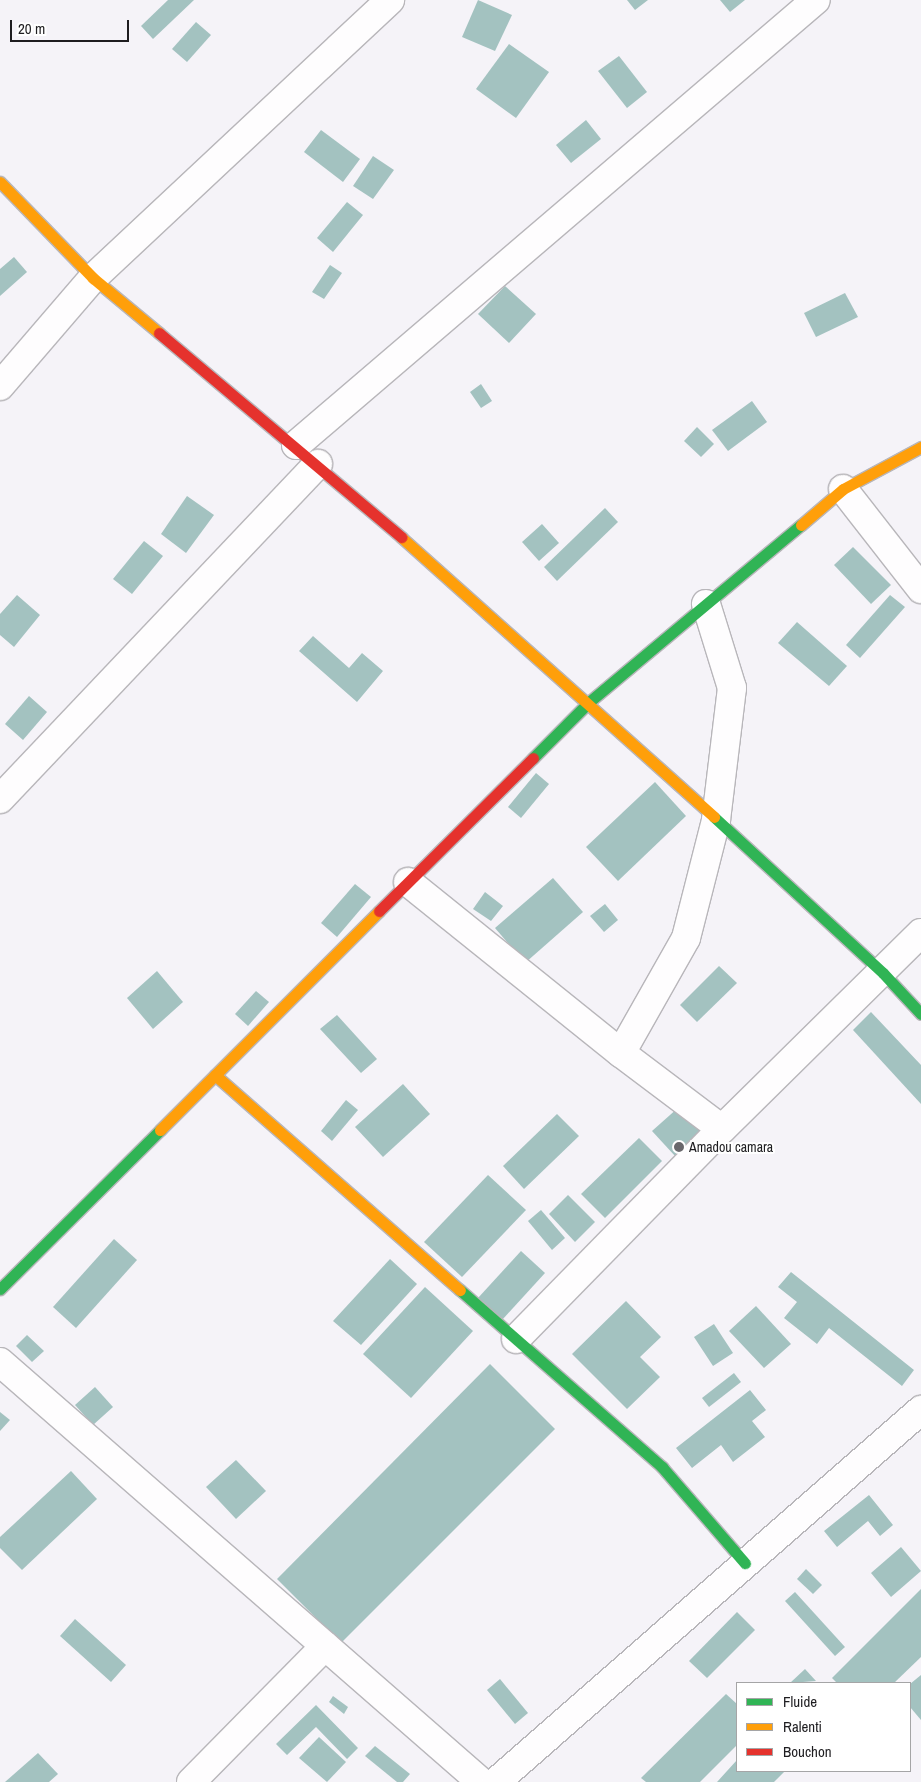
<!DOCTYPE html>
<style>
body{margin:0}
#map{position:relative;width:921px;height:1782px;overflow:hidden;background:#f5f3f8;font-family:"Archivo Narrow",sans-serif}
div>[style]{position:absolute}
[style*='--x']{left:calc(var(--x)*1px);top:calc(var(--y)*1px);width:calc(var(--w)*1px);rotate:calc(var(--a)*1deg)}
.building>*{inset:0;background:#a3c2c0}
.roads{filter:drop-shadow(1px 0 #b8b6ba) drop-shadow(-1px 0 #b8b6ba) drop-shadow(0 1px #b8b6ba) drop-shadow(0 -1px #b8b6ba)}
.street>*{height:28px;margin:-14px;padding:0 14px;transform-origin:14px;border-radius:14px;background:#fefdfe}
.fast>*{height:11px;margin:-5.5px;padding:0 5.5px;transform-origin:5.5px;border-radius:5.5px;background:#30b455}
.slow>*{height:11px;margin:-5.5px;padding:0 5.5px;transform-origin:5.5px;border-radius:5.5px;background:#ff9f0a}
.jam>*{height:11px;margin:-5.5px;padding:0 5.5px;transform-origin:5.5px;border-radius:5.5px;background:#e5322d}
.dots>*{width:14px;height:14px;translate:-50% -50%;box-sizing:border-box;border:2px solid #fff;border-radius:50%}
span{translate:-50% -50%;white-space:nowrap;text-align:center;line-height:1.15;-webkit-text-stroke:4px #fff;paint-order:stroke}
.poi-label{font-size:14px;color:#1e1d20}
.left{translate:0 -50%;text-align:left}
.legend{position:absolute;left:736px;top:1682px;width:175px;height:90px;box-sizing:border-box;background:#fff;border:1px solid #a5a5a6;margin:0;padding:6px 9px;list-style:none;font-size:15px;color:#1e1d20}
.legend li{display:flex;align-items:center;gap:10px;height:25px}
.legend b{width:25px;border:1px solid #a5a5a6}
.scale{position:absolute;left:10px;top:20px;width:119px;height:22px;box-sizing:border-box;border:2px solid #1e1d20;border-top:0;padding-left:6px;font-size:15px;line-height:18px;white-space:nowrap;color:#1e1d20;-webkit-text-stroke:4px #fff;paint-order:stroke}
</style>
<div id="map">
<div class="building">
<div style="clip-path:polygon(168px 0,194px 0,153px 39px,141px 26px)"></div>
<div style="clip-path:polygon(478px 0,512px 15px,495px 51px,462px 37px)"></div>
<div style="clip-path:polygon(627px 0,648px 0,635px 10px)"></div>
<div style="clip-path:polygon(720px 0,745px 0,730px 12px)"></div>
<div style="clip-path:polygon(196px 22px,211px 35px,187px 62px,172px 49px)"></div>
<div style="clip-path:polygon(509px 44px,549px 72px,516px 118px,476px 89px)"></div>
<div style="clip-path:polygon(619px 56px,647px 92px,627px 108px,598px 71px)"></div>
<div style="clip-path:polygon(586px 120px,601px 139px,571px 163px,556px 145px)"></div>
<div style="clip-path:polygon(321px 130px,360px 159px,343px 182px,304px 152px)"></div>
<div style="clip-path:polygon(373px 156px,394px 170px,373px 199px,353px 186px)"></div>
<div style="clip-path:polygon(347px 202px,363px 215px,333px 252px,317px 238px)"></div>
<div style="clip-path:polygon(14px 257px,27px 272px,0 296px,0 269px)"></div>
<div style="clip-path:polygon(330px 265px,342px 273px,324px 299px,312px 292px)"></div>
<div style="clip-path:polygon(505px 286px,536px 314px,509px 343px,478px 314px)"></div>
<div style="clip-path:polygon(845px 293px,858px 317px,816px 337px,804px 313px)"></div>
<div style="clip-path:polygon(481px 384px,492px 401px,481px 408px,470px 392px)"></div>
<div style="clip-path:polygon(752px 401px,767px 422px,728px 451px,712px 430px)"></div>
<div style="clip-path:polygon(697px 427px,714px 444px,701px 457px,684px 441px)"></div>
<div style="clip-path:polygon(187px 496px,214px 515px,186px 553px,161px 534px)"></div>
<div style="clip-path:polygon(605px 508px,618px 522px,557px 581px,544px 567px)"></div>
<div style="clip-path:polygon(542px 524px,559px 543px,539px 561px,522px 542px)"></div>
<div style="clip-path:polygon(144px 541px,163px 556px,132px 594px,113px 579px)"></div>
<div style="clip-path:polygon(853px 547px,891px 585px,871px 604px,834px 565px)"></div>
<div style="clip-path:polygon(17px 595px,40px 615px,14px 647px,0 635px,0 614px)"></div>
<div style="clip-path:polygon(890px 595px,905px 607px,860px 658px,846px 645px)"></div>
<div style="clip-path:polygon(797px 622px,847px 666px,829px 686px,778px 643px)"></div>
<div style="clip-path:polygon(313px 636px,349px 668px,362px 653px,383px 671px,357px 702px,299px 651px)"></div>
<div style="clip-path:polygon(29px 696px,47px 712px,23px 740px,5px 724px)"></div>
<div style="clip-path:polygon(536px 773px,549px 784px,521px 818px,508px 807px)"></div>
<div style="clip-path:polygon(655px 782px,686px 816px,618px 881px,586px 847px)"></div>
<div style="clip-path:polygon(553px 878px,583px 912px,525px 963px,495px 928px)"></div>
<div style="clip-path:polygon(355px 884px,371px 897px,337px 937px,321px 923px)"></div>
<div style="clip-path:polygon(485px 892px,503px 906px,491px 921px,473px 909px)"></div>
<div style="clip-path:polygon(605px 904px,618px 920px,604px 932px,590px 916px)"></div>
<div style="clip-path:polygon(719px 966px,737px 983px,697px 1022px,680px 1005px)"></div>
<div style="clip-path:polygon(157px 971px,183px 1002px,153px 1029px,127px 998px)"></div>
<div style="clip-path:polygon(256px 991px,269px 1002px,248px 1026px,235px 1014px)"></div>
<div style="clip-path:polygon(871px 1012px,921px 1065px,921px 1104px,853px 1030px)"></div>
<div style="clip-path:polygon(337px 1015px,377px 1059px,361px 1073px,320px 1029px)"></div>
<div style="clip-path:polygon(403px 1084px,430px 1114px,383px 1157px,355px 1127px)"></div>
<div style="clip-path:polygon(346px 1100px,358px 1110px,332px 1141px,321px 1131px)"></div>
<div style="clip-path:polygon(679px 1107px,702px 1131px,675px 1156px,652px 1131px)"></div>
<div style="clip-path:polygon(557px 1114px,579px 1136px,524px 1189px,503px 1166px)"></div>
<div style="clip-path:polygon(639px 1138px,662px 1161px,605px 1218px,581px 1194px)"></div>
<div style="clip-path:polygon(488px 1175px,526px 1210px,462px 1277px,424px 1242px)"></div>
<div style="clip-path:polygon(568px 1195px,595px 1222px,575px 1242px,549px 1214px)"></div>
<div style="clip-path:polygon(541px 1210px,565px 1238px,552px 1250px,528px 1221px)"></div>
<div style="clip-path:polygon(114px 1239px,137px 1260px,76px 1328px,53px 1307px)"></div>
<div style="clip-path:polygon(521px 1251px,545px 1273px,502px 1320px,478px 1298px)"></div>
<div style="clip-path:polygon(390px 1259px,417px 1284px,361px 1345px,333px 1321px)"></div>
<div style="clip-path:polygon(791px 1272px,914px 1370px,902px 1386px,829px 1328px,817px 1344px,784px 1318px,797px 1302px,778px 1287px)"></div>
<div style="clip-path:polygon(425px 1287px,473px 1331px,411px 1398px,363px 1354px)"></div>
<div style="clip-path:polygon(626px 1301px,661px 1337px,640px 1357px,660px 1377px,627px 1409px,572px 1354px)"></div>
<div style="clip-path:polygon(756px 1306px,791px 1344px,764px 1368px,729px 1331px)"></div>
<div style="clip-path:polygon(714px 1324px,733px 1353px,713px 1366px,694px 1337px)"></div>
<div style="clip-path:polygon(27px 1335px,44px 1351px,32px 1362px,16px 1346px)"></div>
<div style="clip-path:polygon(490px 1364px,555px 1429px,341px 1643px,277px 1579px)"></div>
<div style="clip-path:polygon(734px 1373px,741px 1382px,709px 1407px,702px 1398px)"></div>
<div style="clip-path:polygon(95px 1387px,113px 1407px,93px 1425px,75px 1405px)"></div>
<div style="clip-path:polygon(750px 1390px,766px 1410px,752px 1421px,765px 1437px,733px 1462px,721px 1445px,692px 1468px,676px 1448px)"></div>
<div style="clip-path:polygon(0 1412px,10px 1420px,0 1431px)"></div>
<div style="clip-path:polygon(236px 1460px,266px 1491px,236px 1519px,206px 1487px)"></div>
<div style="clip-path:polygon(71px 1471px,97px 1499px,22px 1570px,0 1548px,0 1537px)"></div>
<div style="clip-path:polygon(869px 1495px,893px 1525px,880px 1536px,868px 1521px,837px 1547px,824px 1531px)"></div>
<div style="clip-path:polygon(901px 1547px,921px 1571px,891px 1597px,871px 1573px)"></div>
<div style="clip-path:polygon(806px 1569px,822px 1585px,813px 1594px,797px 1579px)"></div>
<div style="clip-path:polygon(921px 1589px,921px 1657px,894px 1683px,837px 1683px,832px 1678px)"></div>
<div style="clip-path:polygon(795px 1592px,845px 1647px,835px 1656px,785px 1601px)"></div>
<div style="clip-path:polygon(737px 1612px,755px 1630px,707px 1678px,689px 1661px)"></div>
<div style="clip-path:polygon(75px 1619px,126px 1665px,111px 1682px,60px 1636px)"></div>
<div style="clip-path:polygon(805px 1669px,816px 1681px,790px 1683px)"></div>
<div style="clip-path:polygon(921px 1675px,921px 1720px,910px 1707px,910px 1684px)"></div>
<div style="clip-path:polygon(500px 1679px,528px 1713px,515px 1724px,487px 1690px)"></div>
<div style="clip-path:polygon(726px 1694px,737px 1704px,737px 1745px,700px 1782px,646px 1782px,641px 1778px)"></div>
<div style="clip-path:polygon(333px 1696px,348px 1707px,344px 1714px,329px 1702px)"></div>
<div style="clip-path:polygon(316px 1705px,358px 1748px,347px 1759px,316px 1727px,287px 1755px,276px 1744px)"></div>
<div style="clip-path:polygon(319px 1737px,346px 1762px,327px 1782px,299px 1758px)"></div>
<div style="clip-path:polygon(375px 1746px,410px 1774px,403px 1782px,397px 1782px,365px 1756px)"></div>
<div style="clip-path:polygon(38px 1753px,58px 1774px,49px 1782px,5px 1782px)"></div>
<div style="clip-path:polygon(737px 1760px,737px 1771px,785px 1771px,774px 1782px,717px 1782px)"></div>
</div>
<div class="roads">
<div class="street">
<div style="--x:0;--y:386;--w:143;--a:-49.3"></div>
<div style="--x:93;--y:278;--w:407;--a:-43.1"></div>
<div style="--x:296;--y:445;--w:684;--a:-40.56"></div>
<div style="--x:843;--y:489;--w:127;--a:52"></div>
<div style="--x:0;--y:799;--w:462;--a:-46.5"></div>
<div style="--x:408;--y:882;--w:273;--a:38.8"></div>
<div style="--x:621;--y:1053;--w:126;--a:37"></div>
<div style="--x:621;--y:1053;--w:132;--a:-60.5"></div>
<div style="--x:686;--y:938;--w:122;--a:-75.7"></div>
<div style="--x:716;--y:820;--w:133;--a:-83.1"></div>
<div style="--x:732;--y:688;--w:88;--a:-107.2"></div>
<div style="--x:516;--y:1339;--w:294;--a:-45.6"></div>
<div style="--x:722;--y:1129;--w:279;--a:-44.6"></div>
<div style="--x:0;--y:1362;--w:639;--a:41.13"></div>
<div style="--x:191;--y:1782;--w:191;--a:-45.4"></div>
<div style="--x:496;--y:1782;--w:565;--a:-41.2"></div>
</div>
<div class="fast">
<div style="--x:533;--y:758;--w:79;--a:-45"></div>
<div style="--x:589;--y:702;--w:276;--a:-39.9"></div>
<div style="--x:714;--y:817;--w:230;--a:42.7"></div>
<div style="--x:883;--y:973;--w:56;--a:47.2"></div>
<div style="--x:0;--y:1289;--w:226;--a:-44.8"></div>
<div style="--x:460;--y:1290;--w:269;--a:41.2"></div>
<div style="--x:662;--y:1467;--w:127;--a:49.2"></div>
</div>
<div class="slow">
<div style="--x:0;--y:182;--w:134;--a:45.9"></div>
<div style="--x:93;--y:278;--w:86;--a:39.8"></div>
<div style="--x:801;--y:525;--w:55;--a:-40.6"></div>
<div style="--x:843;--y:489;--w:89;--a:-28.3"></div>
<div style="--x:401;--y:537;--w:420;--a:41.8"></div>
<div style="--x:215;--y:1075;--w:326;--a:41.3"></div>
<div style="--x:160;--y:1130;--w:310;--a:-45"></div>
</div>
<div class="jam">
<div style="--x:159;--y:333;--w:317;--a:40.1"></div>
<div style="--x:379;--y:911;--w:217;--a:-44.8"></div>
</div>
</div>
<div class="dots">
<div style="left:679px;top:1147px;background:#69686c"></div>
</div>
<div class="poi-label">
<span class="left" style="left:689px;top:1147px">Amadou camara</span>
</div>
<ul class="legend">
<li><b style="height:6px;background:#30b455"></b>Fluide</li>
<li><b style="height:6px;background:#ff9f0a"></b>Ralenti</li>
<li><b style="height:6px;background:#e5322d"></b>Bouchon</li>
</ul>
<div class="scale">20 m</div>
</div>
